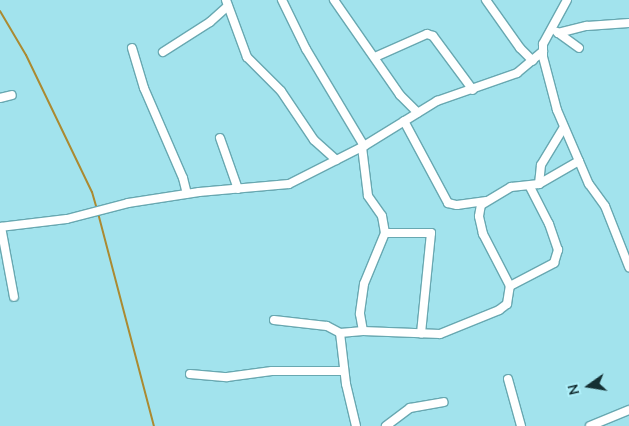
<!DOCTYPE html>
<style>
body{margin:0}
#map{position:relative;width:629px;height:426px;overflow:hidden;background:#a2e3ed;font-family:"Nunito Sans",sans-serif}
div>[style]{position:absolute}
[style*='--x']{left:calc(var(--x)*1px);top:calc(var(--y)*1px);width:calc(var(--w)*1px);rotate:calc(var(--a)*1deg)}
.stream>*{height:2px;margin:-1px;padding:0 1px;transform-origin:1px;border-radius:1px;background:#ab8a31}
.roads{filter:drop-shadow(1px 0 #68a8b1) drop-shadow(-1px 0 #68a8b1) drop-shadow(0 1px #68a8b1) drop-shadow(0 -1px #68a8b1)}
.minor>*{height:8px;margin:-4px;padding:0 4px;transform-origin:4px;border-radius:4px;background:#fff}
span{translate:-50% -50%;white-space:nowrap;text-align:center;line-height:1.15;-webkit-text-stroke:4px #aff0fa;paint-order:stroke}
.north{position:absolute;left:564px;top:361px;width:50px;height:50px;-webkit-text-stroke:4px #aff0fa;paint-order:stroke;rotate:257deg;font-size:14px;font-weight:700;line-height:20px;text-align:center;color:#142f33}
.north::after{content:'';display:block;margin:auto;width:18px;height:22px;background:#142f33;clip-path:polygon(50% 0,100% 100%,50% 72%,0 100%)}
</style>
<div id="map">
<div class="stream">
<div style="--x:0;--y:11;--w:51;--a:59.4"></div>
<div style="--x:26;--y:55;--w:152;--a:64.3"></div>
<div style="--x:92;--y:192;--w:18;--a:74"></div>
<div style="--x:98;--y:213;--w:220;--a:75.3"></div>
</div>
<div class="roads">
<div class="minor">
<div style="--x:226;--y:0;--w:61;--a:69.8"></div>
<div style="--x:247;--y:57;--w:48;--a:45"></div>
<div style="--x:281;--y:91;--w:59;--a:56"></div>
<div style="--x:314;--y:140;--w:30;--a:42"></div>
<div style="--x:282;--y:0;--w:55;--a:63.9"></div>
<div style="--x:306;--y:49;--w:113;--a:59.1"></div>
<div style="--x:334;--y:0;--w:116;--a:55.2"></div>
<div style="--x:400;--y:95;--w:25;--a:45"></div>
<div style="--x:486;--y:0;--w:59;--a:54.7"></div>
<div style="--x:520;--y:48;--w:18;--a:45"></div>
<div style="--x:557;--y:32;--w:27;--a:36"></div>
<div style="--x:558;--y:33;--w:30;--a:-14"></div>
<div style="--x:587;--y:26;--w:42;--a:-4.1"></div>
<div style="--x:132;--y:48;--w:42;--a:73.3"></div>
<div style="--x:144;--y:88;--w:98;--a:66.6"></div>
<div style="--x:183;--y:178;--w:16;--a:76"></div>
<div style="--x:163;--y:52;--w:56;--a:-32.6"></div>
<div style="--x:210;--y:22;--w:24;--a:-42"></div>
<div style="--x:375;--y:57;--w:57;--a:-23.9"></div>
<div style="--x:427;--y:34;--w:6;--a:18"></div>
<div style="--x:433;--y:36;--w:67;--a:53.5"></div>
<div style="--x:0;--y:98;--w:12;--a:-14"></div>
<div style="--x:404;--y:121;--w:93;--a:61.8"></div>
<div style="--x:448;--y:203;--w:9;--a:13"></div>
<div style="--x:457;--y:205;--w:28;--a:-8"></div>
<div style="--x:220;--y:138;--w:54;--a:70.6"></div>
<div style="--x:362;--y:147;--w:49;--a:83"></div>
<div style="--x:368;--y:196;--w:24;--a:55"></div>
<div style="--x:382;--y:216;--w:17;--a:80"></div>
<div style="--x:385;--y:233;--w:55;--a:112.4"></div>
<div style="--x:364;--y:284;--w:30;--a:98"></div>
<div style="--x:360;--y:314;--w:17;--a:80"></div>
<div style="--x:579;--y:161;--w:25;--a:67"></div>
<div style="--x:589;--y:184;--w:27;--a:54"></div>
<div style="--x:605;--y:206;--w:66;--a:68.5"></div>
<div style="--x:539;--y:184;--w:19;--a:-84"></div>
<div style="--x:541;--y:165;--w:44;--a:-58.8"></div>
<div style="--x:0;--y:227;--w:67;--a:-6.8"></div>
<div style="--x:67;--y:219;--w:63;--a:-14.7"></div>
<div style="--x:128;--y:203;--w:72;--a:-8.8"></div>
<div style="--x:199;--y:192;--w:90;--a:-5.1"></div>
<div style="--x:289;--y:184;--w:84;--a:-26.9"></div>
<div style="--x:364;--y:146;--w:86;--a:-31.7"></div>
<div style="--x:437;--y:101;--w:85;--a:-19.3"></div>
<div style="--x:517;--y:73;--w:34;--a:-40"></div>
<div style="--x:1;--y:227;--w:71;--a:79.5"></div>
<div style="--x:385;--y:233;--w:46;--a:0"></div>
<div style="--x:431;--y:233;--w:101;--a:95.7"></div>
<div style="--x:510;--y:286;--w:50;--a:-27.6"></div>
<div style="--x:554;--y:263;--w:14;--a:-73"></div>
<div style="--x:558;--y:250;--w:28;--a:-109"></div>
<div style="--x:549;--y:224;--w:42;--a:-117.2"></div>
<div style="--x:274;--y:320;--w:53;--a:6.5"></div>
<div style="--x:327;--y:326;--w:15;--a:28"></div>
<div style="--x:190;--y:374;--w:37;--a:5"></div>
<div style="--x:227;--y:377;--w:45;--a:-7.6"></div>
<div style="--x:272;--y:371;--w:72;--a:0"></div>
<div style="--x:508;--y:379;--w:49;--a:74.5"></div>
<div style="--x:356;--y:426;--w:43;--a:-103.4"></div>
<div style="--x:346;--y:384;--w:51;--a:-96.7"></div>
<div style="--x:340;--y:333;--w:23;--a:-5"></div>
<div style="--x:363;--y:331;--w:77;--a:2.2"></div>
<div style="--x:440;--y:334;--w:64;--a:-22.1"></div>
<div style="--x:499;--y:310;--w:10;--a:-37"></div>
<div style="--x:507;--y:304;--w:18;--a:-81"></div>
<div style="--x:510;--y:286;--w:59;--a:-117.4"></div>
<div style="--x:483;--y:234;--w:18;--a:-103"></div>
<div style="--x:479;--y:216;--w:11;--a:-80"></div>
<div style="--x:481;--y:205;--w:35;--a:-31"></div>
<div style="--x:511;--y:187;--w:28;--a:-6"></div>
<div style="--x:539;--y:184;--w:46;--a:-29.9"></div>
<div style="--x:579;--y:161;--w:56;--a:-113.3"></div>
<div style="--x:557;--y:110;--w:55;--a:-104.8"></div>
<div style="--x:543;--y:57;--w:13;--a:-90"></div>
<div style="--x:543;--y:44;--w:50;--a:-61.4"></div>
<div style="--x:386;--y:426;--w:30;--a:-37"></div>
<div style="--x:410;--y:408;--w:34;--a:-10"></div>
<div style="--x:590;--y:426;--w:42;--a:-22.3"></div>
</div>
</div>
<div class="north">N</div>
</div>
